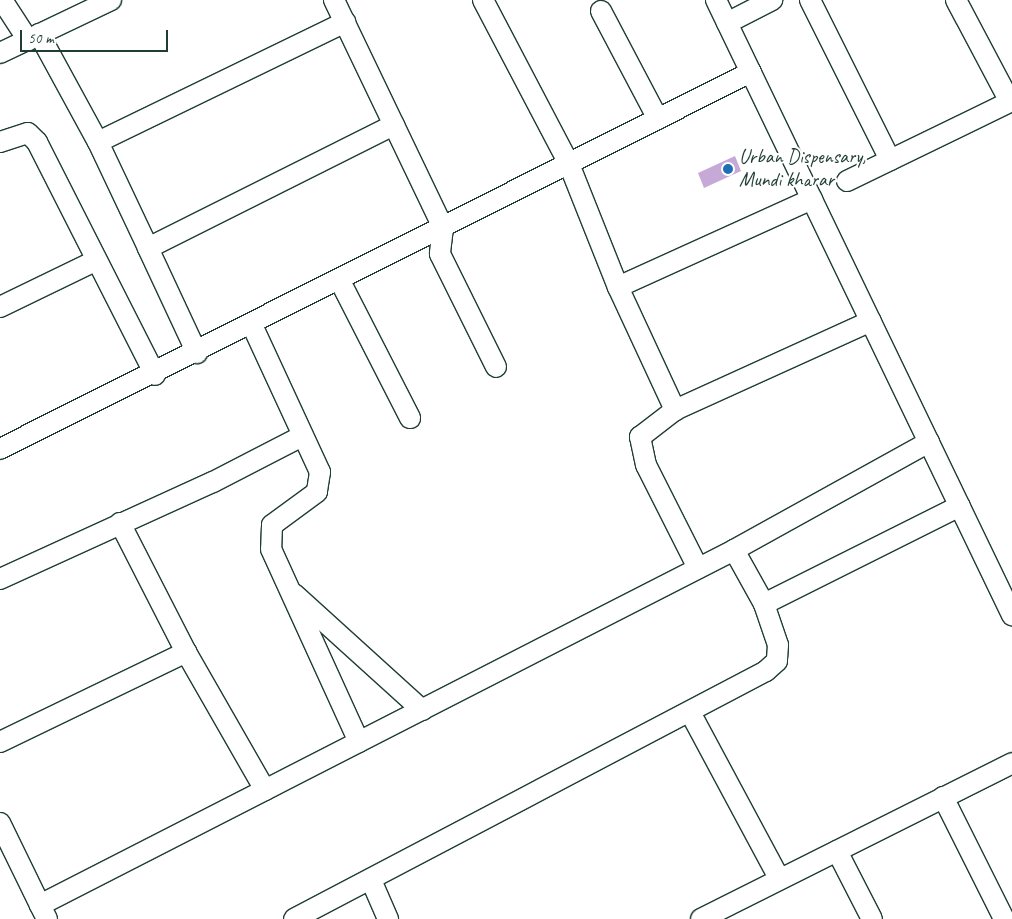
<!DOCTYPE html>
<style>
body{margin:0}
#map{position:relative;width:1012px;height:919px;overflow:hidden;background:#fff;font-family:Caveat,sans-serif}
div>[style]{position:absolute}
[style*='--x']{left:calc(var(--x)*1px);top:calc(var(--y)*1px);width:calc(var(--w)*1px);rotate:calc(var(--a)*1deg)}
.building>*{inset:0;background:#c6a9d6}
.roads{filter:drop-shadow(1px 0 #1f3d34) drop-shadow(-1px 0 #1f3d34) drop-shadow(0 1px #1f3d34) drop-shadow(0 -1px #1f3d34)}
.minor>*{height:20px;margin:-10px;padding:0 10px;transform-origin:10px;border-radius:10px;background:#fff}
.dots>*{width:14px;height:14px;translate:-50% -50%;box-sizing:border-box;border:2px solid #fff;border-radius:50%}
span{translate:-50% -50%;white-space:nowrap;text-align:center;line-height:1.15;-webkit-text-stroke:4px #fff;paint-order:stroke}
.poi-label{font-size:20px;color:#1f3d34}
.left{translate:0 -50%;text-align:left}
.scale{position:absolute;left:20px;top:30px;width:148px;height:22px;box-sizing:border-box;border:2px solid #1f3d34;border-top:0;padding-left:6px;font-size:15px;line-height:18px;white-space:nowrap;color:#1f3d34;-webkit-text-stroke:4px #fff;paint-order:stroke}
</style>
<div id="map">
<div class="building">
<div style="clip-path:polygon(735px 156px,741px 171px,704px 188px,698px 173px)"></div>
</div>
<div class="roads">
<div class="minor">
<div style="--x:2;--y:0;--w:48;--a:57"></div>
<div style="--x:334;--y:0;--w:253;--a:64.4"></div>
<div style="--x:443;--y:228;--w:26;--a:97"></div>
<div style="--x:440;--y:254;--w:126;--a:63.6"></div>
<div style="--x:483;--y:0;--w:185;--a:62.3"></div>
<div style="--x:569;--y:164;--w:132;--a:68.3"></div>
<div style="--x:618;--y:287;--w:136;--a:65.1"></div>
<div style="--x:716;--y:0;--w:683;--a:64.3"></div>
<div style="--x:810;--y:0;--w:179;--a:63.4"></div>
<div style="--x:956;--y:0;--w:115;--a:62.1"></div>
<div style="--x:601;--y:11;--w:122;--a:62.2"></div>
<div style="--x:727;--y:23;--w:51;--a:-27.1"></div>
<div style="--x:39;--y:34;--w:123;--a:61.4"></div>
<div style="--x:98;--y:142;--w:275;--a:-25.9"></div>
<div style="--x:0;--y:53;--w:123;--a:-25.5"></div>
<div style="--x:0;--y:142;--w:29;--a:-18"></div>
<div style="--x:28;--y:133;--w:13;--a:45"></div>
<div style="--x:37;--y:142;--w:261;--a:63.1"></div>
<div style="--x:98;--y:142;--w:117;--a:64.7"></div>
<div style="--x:148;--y:248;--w:275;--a:-26.6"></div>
<div style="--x:847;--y:181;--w:183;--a:-25.9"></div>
<div style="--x:148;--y:248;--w:116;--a:65"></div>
<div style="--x:340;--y:281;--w:154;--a:62.9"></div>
<div style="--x:618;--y:287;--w:213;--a:-24.4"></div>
<div style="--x:0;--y:307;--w:106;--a:-25.8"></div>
<div style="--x:252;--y:325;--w:162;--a:65.2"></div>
<div style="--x:320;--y:472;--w:20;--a:99"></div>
<div style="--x:317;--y:492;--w:56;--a:143.7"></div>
<div style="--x:272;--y:525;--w:24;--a:92"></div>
<div style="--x:271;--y:549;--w:212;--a:65.5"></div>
<div style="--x:0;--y:449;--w:840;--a:-26.66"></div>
<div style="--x:120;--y:523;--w:145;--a:62.9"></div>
<div style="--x:186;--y:652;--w:159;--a:60.2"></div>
<div style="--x:734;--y:550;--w:223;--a:-29"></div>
<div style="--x:698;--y:568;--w:115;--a:-116.8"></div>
<div style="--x:646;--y:465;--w:29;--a:-102"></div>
<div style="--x:640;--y:437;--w:44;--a:-37.6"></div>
<div style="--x:675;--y:410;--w:215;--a:-24.4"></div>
<div style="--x:0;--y:579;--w:234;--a:-24.5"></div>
<div style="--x:213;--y:482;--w:100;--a:-27.3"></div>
<div style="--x:294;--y:594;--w:173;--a:42.2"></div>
<div style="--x:764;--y:604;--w:219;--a:-26.6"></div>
<div style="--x:691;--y:714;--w:186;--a:61.8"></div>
<div style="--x:0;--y:742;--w:207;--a:-25.8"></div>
<div style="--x:943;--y:797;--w:136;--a:63.4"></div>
<div style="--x:0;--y:823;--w:91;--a:64"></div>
<div style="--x:837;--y:851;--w:76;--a:62.8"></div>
<div style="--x:371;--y:880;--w:43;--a:66.4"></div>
<div style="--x:47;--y:919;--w:16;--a:-117"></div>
<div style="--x:40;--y:905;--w:780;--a:-27.09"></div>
<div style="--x:734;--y:550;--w:62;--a:60.9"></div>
<div style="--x:764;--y:604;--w:43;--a:71.1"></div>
<div style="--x:778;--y:645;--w:16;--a:94"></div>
<div style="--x:777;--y:661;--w:15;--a:138"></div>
<div style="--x:766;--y:671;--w:533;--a:152.28"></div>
<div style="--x:701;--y:919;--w:348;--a:-26.6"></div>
</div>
</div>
<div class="dots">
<div style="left:728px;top:169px;background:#1f6fb2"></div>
</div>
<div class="poi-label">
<span class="left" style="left:739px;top:168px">Urban Dispensary,<br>Mundi kharar</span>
</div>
<div class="scale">50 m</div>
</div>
